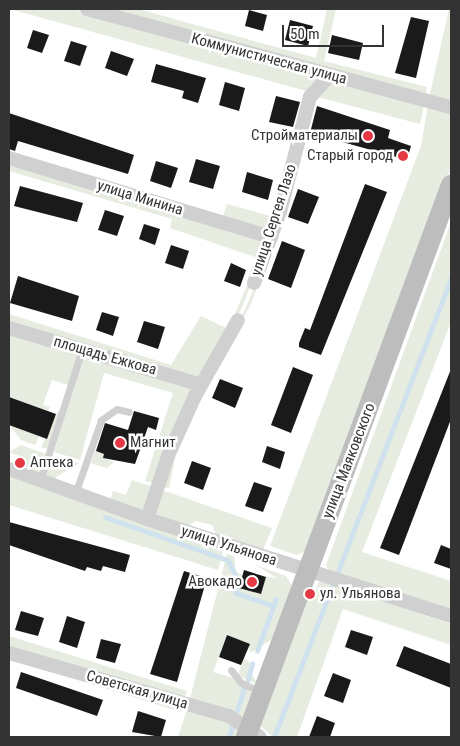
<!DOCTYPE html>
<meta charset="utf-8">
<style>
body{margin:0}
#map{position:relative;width:460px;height:746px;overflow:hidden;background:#fff;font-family:"Roboto Condensed",sans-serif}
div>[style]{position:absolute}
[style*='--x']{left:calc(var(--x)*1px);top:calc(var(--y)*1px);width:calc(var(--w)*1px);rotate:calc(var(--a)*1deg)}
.green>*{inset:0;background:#e6ecdf}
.stream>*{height:4.5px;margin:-2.25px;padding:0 2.25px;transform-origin:2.25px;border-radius:2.25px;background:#cfe2ee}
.building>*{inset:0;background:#1a1a1a}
.service>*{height:7px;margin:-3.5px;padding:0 3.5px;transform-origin:3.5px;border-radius:3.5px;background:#d0d0d0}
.minor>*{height:14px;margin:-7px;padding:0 7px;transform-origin:7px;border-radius:7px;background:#d0d0d0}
.secondary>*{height:20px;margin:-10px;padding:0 10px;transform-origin:10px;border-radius:10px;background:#bdbdbd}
.dots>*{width:14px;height:14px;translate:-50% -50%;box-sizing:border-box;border:2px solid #fff;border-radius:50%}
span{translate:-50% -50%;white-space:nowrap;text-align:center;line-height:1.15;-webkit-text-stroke:5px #fff;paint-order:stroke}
.street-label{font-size:15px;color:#333}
.poi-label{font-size:15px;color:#333}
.right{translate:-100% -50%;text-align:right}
.left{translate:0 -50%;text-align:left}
.frame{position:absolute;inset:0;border:10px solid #333;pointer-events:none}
.scale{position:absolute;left:282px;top:25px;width:102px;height:22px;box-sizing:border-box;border:2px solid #333;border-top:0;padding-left:6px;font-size:15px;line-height:18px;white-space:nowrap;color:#333;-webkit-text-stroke:4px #fff;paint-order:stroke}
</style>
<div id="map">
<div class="green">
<div style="clip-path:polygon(10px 9px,73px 9px,320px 77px,268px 234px,9px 155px,9px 151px,223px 216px,227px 204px,274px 217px,306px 91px)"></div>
<div style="clip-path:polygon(103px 9px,138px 9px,316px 58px,327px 9px,336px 9px,324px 61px,427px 87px,425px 98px)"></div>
<div style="clip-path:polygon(449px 9px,451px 9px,451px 103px,429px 98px)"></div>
<div style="clip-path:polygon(332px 80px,424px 105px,420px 124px,314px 96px,282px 220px,251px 304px,200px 398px,176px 453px,169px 488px,160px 486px,197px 396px,240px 321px,260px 274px,314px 96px)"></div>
<div style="clip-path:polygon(428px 105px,451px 111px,451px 167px,405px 304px,308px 550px,297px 555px,270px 546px,421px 146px)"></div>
<div style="clip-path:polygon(9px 162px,268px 239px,243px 305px,156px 484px,145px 481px,173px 393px,104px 373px,80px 460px,54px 452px,74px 387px,52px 380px,43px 405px,50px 407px,48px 411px,9px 397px,9px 314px,171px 365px,201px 316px,226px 328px,233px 319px,258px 258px,170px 228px,172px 219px,9px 171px)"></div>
<div style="clip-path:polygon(451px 222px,451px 322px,362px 552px,451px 581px,451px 609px,329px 572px,326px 565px)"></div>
<div style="clip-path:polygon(58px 411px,61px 411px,48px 449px,41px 447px)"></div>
<div style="clip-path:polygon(9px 425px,39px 436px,35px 445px,21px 440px)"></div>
<div style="clip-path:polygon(21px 445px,46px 454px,39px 475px,20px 463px,22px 457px,9px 452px)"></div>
<div style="clip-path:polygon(95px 451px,104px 454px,103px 458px,114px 462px,107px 468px,91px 463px)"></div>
<div style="clip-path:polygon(53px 456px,79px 463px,53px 479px,45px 477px)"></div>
<div style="clip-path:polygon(9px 476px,223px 552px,218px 570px,9px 505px)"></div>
<div style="clip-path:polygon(132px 480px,154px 487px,145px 512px,110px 500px,113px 491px,126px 495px)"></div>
<div style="clip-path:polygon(159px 489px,272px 528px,263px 550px,216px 535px,212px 525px,196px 521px,188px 526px,152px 515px)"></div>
<div style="clip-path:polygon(227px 554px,234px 556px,236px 572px,243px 575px,239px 588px,260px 594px,266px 577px,277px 578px,256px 565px,286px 576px,292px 586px,276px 637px,250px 653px,249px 644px,227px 635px,213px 672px,233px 678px,254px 694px,246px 719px,189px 702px)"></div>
<div style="clip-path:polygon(323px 582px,451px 624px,451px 645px,343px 609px,297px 737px,273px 737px,258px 724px,304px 601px,312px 600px,318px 583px)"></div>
<div style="clip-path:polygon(9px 636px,187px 691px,184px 700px,9px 649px)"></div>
<div style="clip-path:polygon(9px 658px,183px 706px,181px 712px)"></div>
<div style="clip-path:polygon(244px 658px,253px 665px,251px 672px,258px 685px,238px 675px)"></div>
<div style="clip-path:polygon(188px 707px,228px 718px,242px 729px,239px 737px,178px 737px)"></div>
</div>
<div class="stream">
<div style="--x:105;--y:517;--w:130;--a:19.3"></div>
<div style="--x:228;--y:560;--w:22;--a:63"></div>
<div style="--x:238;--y:580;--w:13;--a:99"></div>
<div style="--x:236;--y:593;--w:39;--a:19"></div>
<div style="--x:257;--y:651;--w:55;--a:-69.9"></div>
<div style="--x:247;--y:682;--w:19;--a:-74"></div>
<div style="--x:229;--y:737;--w:51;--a:-73"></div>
<div style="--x:274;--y:737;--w:491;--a:-68.9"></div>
</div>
<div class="building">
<div style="clip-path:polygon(249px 10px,267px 15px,263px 31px,245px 26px)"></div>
<div style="clip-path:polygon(411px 17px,429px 21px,416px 78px,395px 73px)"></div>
<div style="clip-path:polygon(290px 20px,313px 26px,308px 46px,285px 40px)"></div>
<div style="clip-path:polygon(33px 30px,49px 35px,42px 53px,27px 48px)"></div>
<div style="clip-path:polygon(332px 35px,363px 43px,359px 60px,328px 53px)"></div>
<div style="clip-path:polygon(71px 41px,87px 46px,80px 66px,64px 61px)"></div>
<div style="clip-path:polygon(111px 51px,134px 59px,127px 76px,105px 68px)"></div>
<div style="clip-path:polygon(156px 64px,206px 78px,198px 103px,182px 98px,184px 91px,151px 82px)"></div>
<div style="clip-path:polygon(225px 82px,245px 88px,239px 111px,219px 105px)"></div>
<div style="clip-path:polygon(276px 96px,300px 102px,293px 127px,269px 122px)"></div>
<div style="clip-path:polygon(317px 106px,390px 130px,388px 138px,411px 146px,407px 160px,310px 133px)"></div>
<div style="clip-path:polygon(9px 113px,134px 155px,128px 174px,18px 141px,15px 151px,9px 149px)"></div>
<div style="clip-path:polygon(196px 159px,220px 166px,213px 189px,189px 182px)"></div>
<div style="clip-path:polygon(156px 161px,178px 168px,171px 188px,150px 181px)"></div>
<div style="clip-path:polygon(247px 172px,273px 180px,268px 200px,242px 192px)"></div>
<div style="clip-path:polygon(365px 184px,387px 192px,321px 355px,299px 347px,299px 343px,305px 328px,310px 330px)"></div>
<div style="clip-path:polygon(20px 186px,83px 203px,77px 222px,14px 206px)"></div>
<div style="clip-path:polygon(298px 189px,319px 197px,308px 224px,288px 217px)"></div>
<div style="clip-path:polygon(105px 210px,124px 216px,117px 236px,98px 230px)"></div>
<div style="clip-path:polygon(144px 224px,160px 229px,155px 245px,139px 239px)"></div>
<div style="clip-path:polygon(282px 241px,305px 250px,291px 288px,268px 279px)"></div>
<div style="clip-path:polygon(171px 245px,189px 251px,183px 269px,165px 263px)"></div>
<div style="clip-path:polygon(231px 263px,246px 270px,240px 287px,224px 281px)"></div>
<div style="clip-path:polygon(18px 276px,79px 296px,72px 321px,10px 303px)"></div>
<div style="clip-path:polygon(102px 312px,119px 317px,113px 336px,96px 330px)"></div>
<div style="clip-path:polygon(144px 321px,165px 327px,158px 349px,137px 342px)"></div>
<div style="clip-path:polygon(293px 367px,313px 375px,291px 433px,271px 425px)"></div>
<div style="clip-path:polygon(451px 369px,451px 419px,399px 555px,380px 548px)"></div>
<div style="clip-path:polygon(220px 379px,243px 388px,235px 408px,212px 398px)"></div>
<div style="clip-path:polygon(9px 397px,56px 414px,47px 439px,9px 425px)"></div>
<div style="clip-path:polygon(134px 411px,159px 418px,156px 430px,148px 427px,135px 464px,103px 458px,104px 454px,96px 451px,105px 423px,128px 430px)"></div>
<div style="clip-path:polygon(267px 446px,285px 452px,280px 469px,262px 462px)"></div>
<div style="clip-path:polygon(192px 461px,211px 468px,203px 490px,184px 483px)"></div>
<div style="clip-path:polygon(254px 482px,272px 488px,263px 512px,245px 506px)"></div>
<div style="clip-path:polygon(9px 522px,130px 555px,125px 572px,103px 566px,101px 571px,87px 567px,85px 571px,9px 545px)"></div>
<div style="clip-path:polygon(441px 545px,451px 549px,451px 569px,434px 563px)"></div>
<div style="clip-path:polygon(244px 570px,266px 577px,261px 594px,239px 588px)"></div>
<div style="clip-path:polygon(184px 571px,207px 578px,177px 682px,150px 674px)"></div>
<div style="clip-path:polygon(21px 611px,44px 618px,38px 636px,15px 630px)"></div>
<div style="clip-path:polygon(67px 616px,85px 622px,77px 648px,59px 642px)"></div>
<div style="clip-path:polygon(351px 630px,373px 637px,367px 655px,345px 647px)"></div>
<div style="clip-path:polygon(227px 635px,250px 644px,241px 665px,219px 657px)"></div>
<div style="clip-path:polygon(101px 639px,121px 644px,115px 663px,96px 658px)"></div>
<div style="clip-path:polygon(404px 646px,451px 664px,451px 688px,396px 666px)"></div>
<div style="clip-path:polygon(21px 672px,103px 700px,97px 716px,16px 688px)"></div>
<div style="clip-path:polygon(333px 673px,351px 680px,343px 703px,324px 696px)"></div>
<div style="clip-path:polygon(138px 711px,166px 720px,161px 737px,132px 732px)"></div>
<div style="clip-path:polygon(317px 716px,335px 723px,330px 737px,309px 737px)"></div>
</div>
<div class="service">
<div style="--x:40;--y:481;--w:139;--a:-72.3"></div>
<div style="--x:75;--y:494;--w:78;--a:-70.6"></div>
<div style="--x:101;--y:420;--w:19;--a:-35"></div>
<div style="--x:117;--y:409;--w:12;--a:14"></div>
<div style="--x:231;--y:670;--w:16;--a:52"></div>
<div style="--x:241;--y:683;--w:23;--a:23"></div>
</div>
<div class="minor">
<div style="--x:87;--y:9;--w:377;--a:15.1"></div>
<div style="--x:9;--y:158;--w:274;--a:16.8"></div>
<div style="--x:254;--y:283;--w:76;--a:-69.9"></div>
<div style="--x:280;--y:212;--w:119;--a:-75.4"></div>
<div style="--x:310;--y:97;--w:28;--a:-48"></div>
<div style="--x:9;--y:328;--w:200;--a:16.5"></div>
<div style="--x:9;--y:469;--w:147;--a:19.9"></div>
<div style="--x:147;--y:519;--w:319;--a:17.7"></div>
<div style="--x:147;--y:519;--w:66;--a:-71.6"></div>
<div style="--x:168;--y:456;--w:66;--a:-65.8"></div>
<div style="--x:195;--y:396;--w:87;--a:-60.5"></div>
<div style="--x:9;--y:653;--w:229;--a:16"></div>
<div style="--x:229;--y:716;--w:37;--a:34"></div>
</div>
<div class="secondary">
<div style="--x:246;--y:737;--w:589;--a:-69.63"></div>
</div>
<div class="dots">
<div style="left:368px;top:136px;background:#e63946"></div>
<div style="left:403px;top:156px;background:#e63946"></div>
<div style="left:120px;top:443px;background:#e63946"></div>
<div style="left:20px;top:463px;background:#e63946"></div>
<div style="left:252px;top:582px;background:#e63946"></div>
<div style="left:310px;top:594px;background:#e63946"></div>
</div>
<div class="street-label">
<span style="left:269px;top:59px;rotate:15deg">Коммунистическая улица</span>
<span style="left:140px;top:198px;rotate:17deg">улица Минина</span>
<span style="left:274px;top:220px;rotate:-72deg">улица Сергея Лазо</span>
<span style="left:105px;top:356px;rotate:16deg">площадь Ежкова</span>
<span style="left:349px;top:461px;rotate:-69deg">улица Маяковского</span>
<span style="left:229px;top:546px;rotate:18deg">улица Ульянова</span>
<span style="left:137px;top:690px;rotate:16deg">Советская улица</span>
</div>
<div class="poi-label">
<span class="right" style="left:358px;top:136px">Стройматериалы</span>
<span class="right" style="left:393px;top:156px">Старый город</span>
<span class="left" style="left:130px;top:443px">Магнит</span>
<span class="left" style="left:30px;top:463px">Аптека</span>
<span class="right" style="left:242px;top:582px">Авокадо</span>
<span class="left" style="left:320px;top:594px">ул. Ульянова</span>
</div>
<div class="frame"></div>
<div class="scale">50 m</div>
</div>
